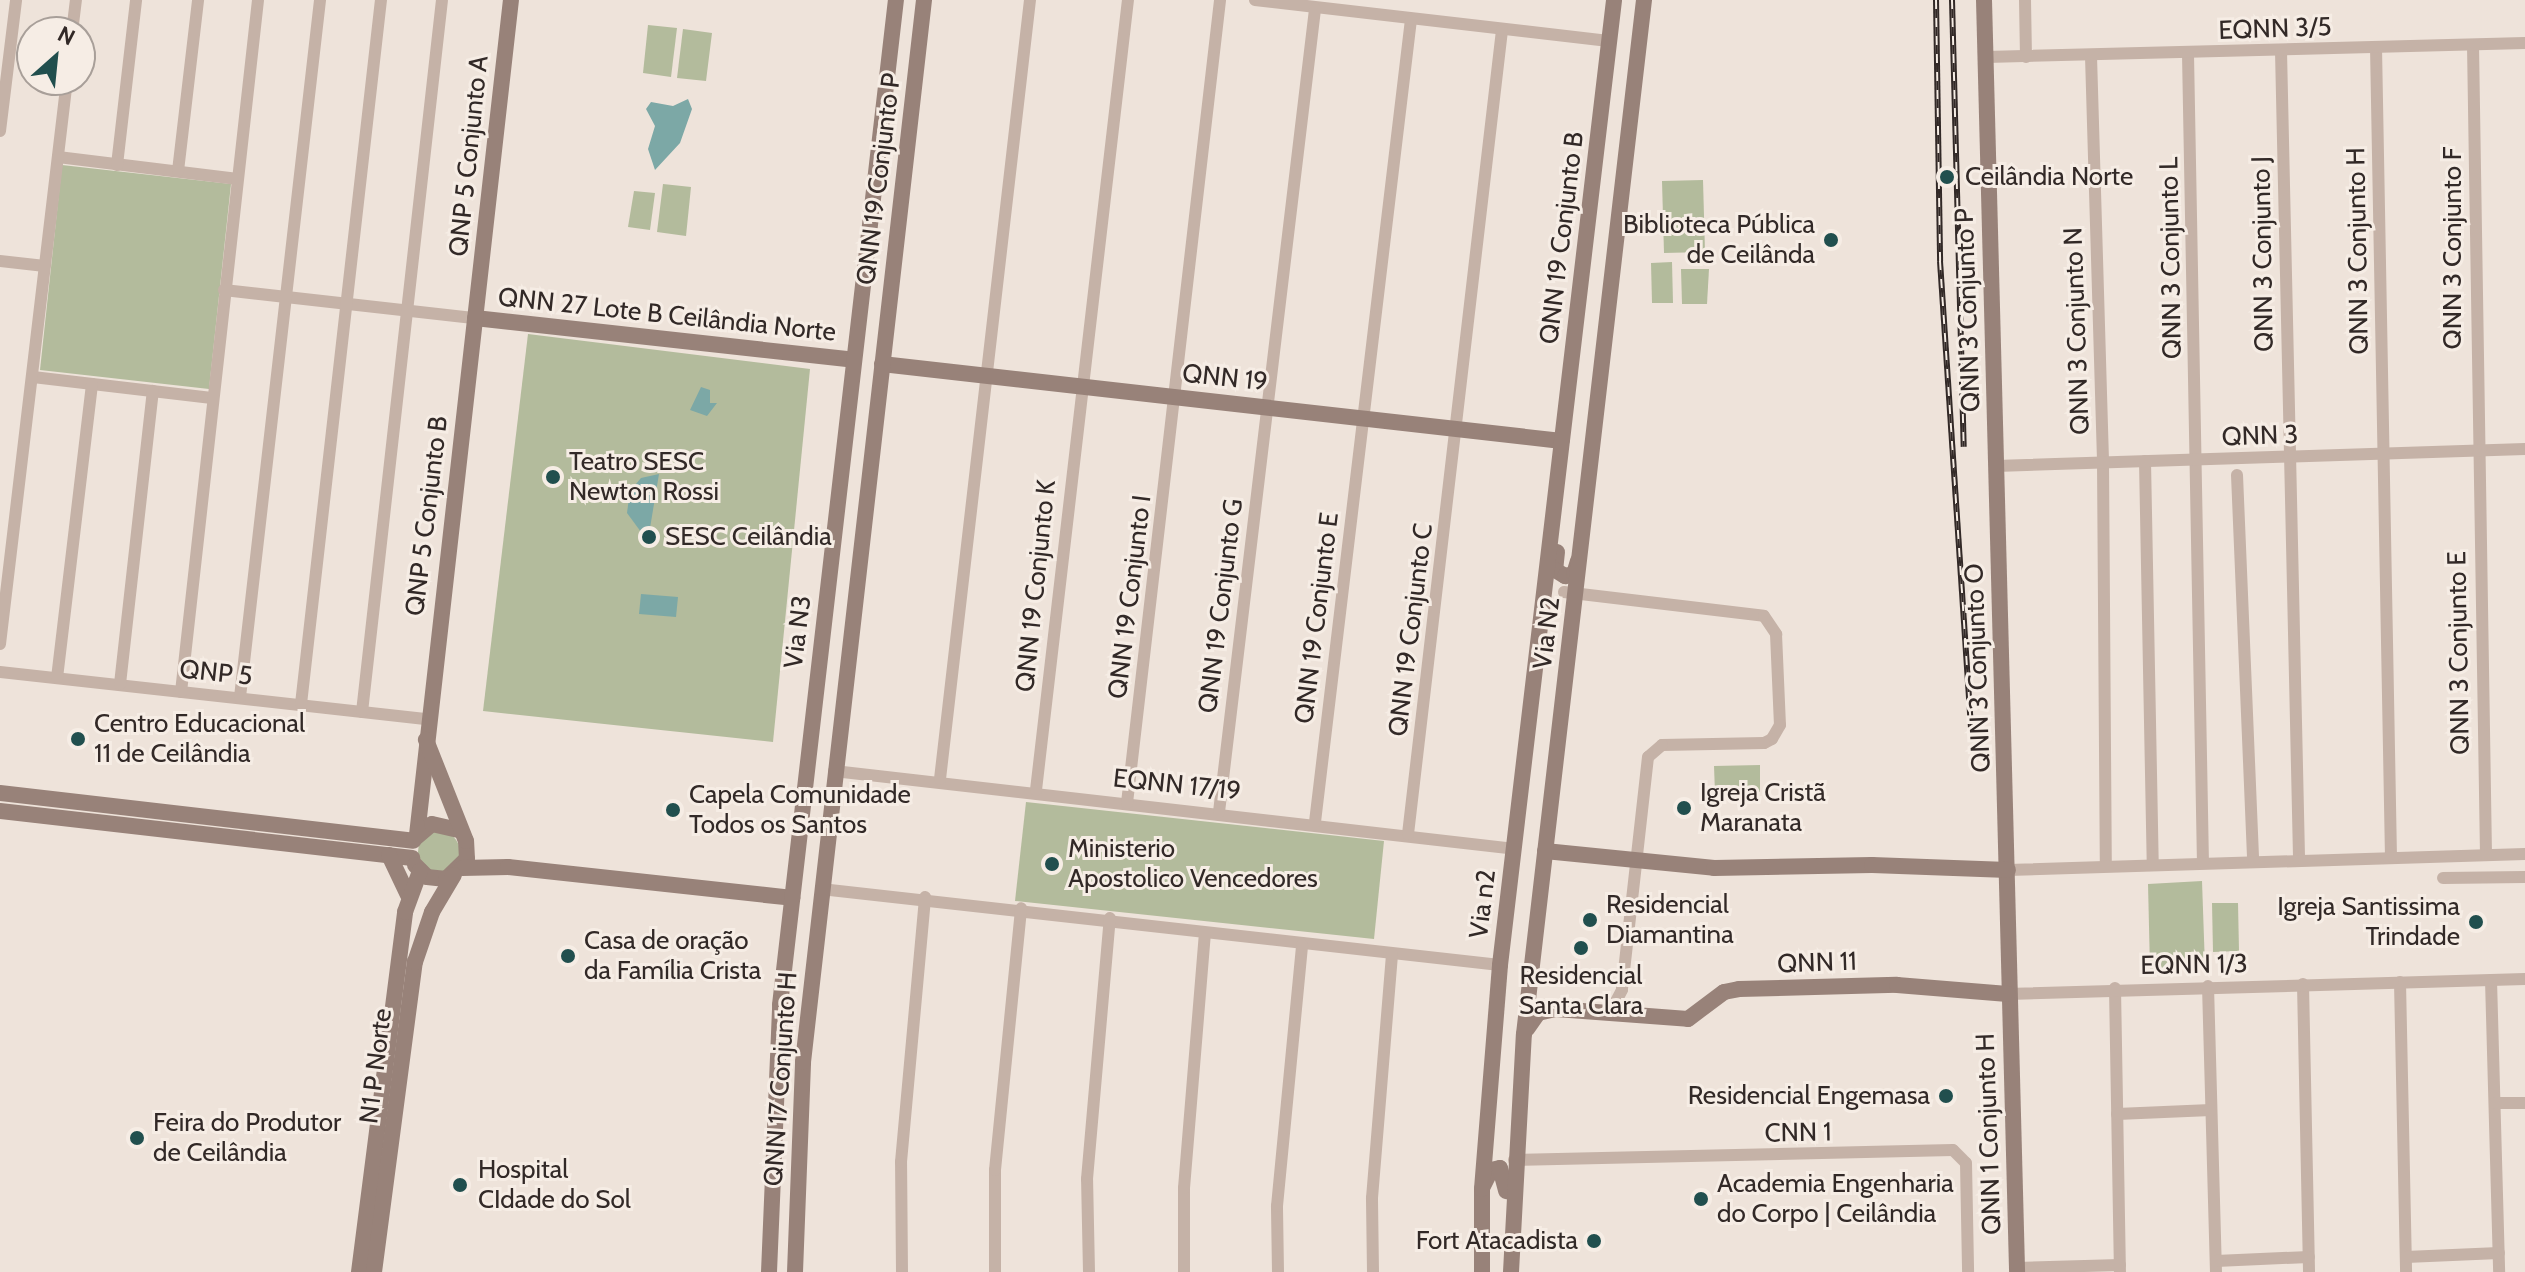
<!DOCTYPE html>
<meta charset="utf-8">
<style>
body{margin:0}
#map{position:relative;width:2525px;height:1272px;overflow:hidden;background:#eee3da;font-family:Cabin,sans-serif}
div>[style]{position:absolute}
[style*='--x']{left:calc(var(--x)*1px);top:calc(var(--y)*1px);width:calc(var(--w)*1px);rotate:calc(var(--a)*1deg)}
.green>*{inset:0;background:#b3bb9c}
.round{border-radius:50%}
.water>*{inset:0;background:#7ca8a6}
.street>*{height:12px;margin:-6px;padding:0 6px;transform-origin:6px;border-radius:6px;background:#c5b2a7}
.secondary>*{height:16px;margin:-8px;padding:0 8px;transform-origin:8px;border-radius:8px;background:#988279}
.rail>*{height:6px;margin-top:-3px;transform-origin:0;background:repeating-linear-gradient(90deg,#f6ede5 0 9px,#322927 0 18px);box-sizing:border-box;border-block:2px solid #322927}
.dots>*{width:22px;height:22px;translate:-50% -50%;box-sizing:border-box;border:4px solid #f6ede5;border-radius:50%}
span{translate:-50% -50%;white-space:nowrap;text-align:center;line-height:1.15;-webkit-text-stroke:6px #f6ede5;paint-order:stroke}
.street-label{font-size:26px;color:#322927}
.poi-label{font-size:26px;color:#322927}
.left{translate:0 -50%;text-align:left}
.right{translate:-100% -50%;text-align:right}
.north{position:absolute;left:16px;top:16px;width:80px;height:80px;box-sizing:border-box;background:#f6ede5;border:2px solid #a89f99;border-radius:50%;rotate:27deg;font-size:22px;font-weight:700;line-height:32px;text-align:center;color:#322927}
.north::after{content:'';display:block;margin:auto;width:28px;height:36px;background:#214f4e;clip-path:polygon(50% 0,100% 100%,50% 72%,0 100%)}
</style>
<div id="map">
<div class="green">
<div style="clip-path:polygon(648px 25px,677px 28px,671px 77px,643px 73px)"></div>
<div style="clip-path:polygon(683px 29px,712px 33px,706px 81px,677px 78px)"></div>
<div style="clip-path:polygon(62px 165px,231px 184px,209px 389px,40px 370px)"></div>
<div style="clip-path:polygon(1703px 180px,1705px 252px,1664px 253px,1662px 181px)"></div>
<div style="clip-path:polygon(663px 184px,691px 187px,686px 236px,657px 232px)"></div>
<div style="clip-path:polygon(634px 191px,655px 193px,650px 230px,628px 227px)"></div>
<div style="clip-path:polygon(1672px 262px,1673px 303px,1652px 303px,1651px 263px)"></div>
<div style="clip-path:polygon(1681px 269px,1709px 269px,1707px 304px,1682px 304px)"></div>
<div style="clip-path:polygon(528px 334px,810px 369px,773px 742px,483px 711px)"></div>
<div style="clip-path:polygon(1760px 765px,1760px 792px,1715px 793px,1714px 766px)"></div>
<div style="clip-path:polygon(1026px 802px,1384px 841px,1374px 939px,1015px 901px)"></div>
<div class="round" style="left:418px;top:831px;width:42px;height:42px"></div>
<div style="clip-path:polygon(2202px 881px,2205px 967px,2150px 969px,2148px 884px)"></div>
<div style="clip-path:polygon(2212px 903px,2238px 903px,2239px 951px,2213px 952px)"></div>
</div>
<div class="water">
<div style="clip-path:polygon(688px 99px,692px 109px,680px 143px,655px 170px,648px 149px,655px 126px,646px 109px,651px 102px,673px 106px)"></div>
<div style="clip-path:polygon(701px 387px,710px 390px,710px 403px,717px 403px,707px 416px,690px 410px)"></div>
<div style="clip-path:polygon(659px 474px,650px 528px,641px 532px,627px 513px,630px 491px,641px 478px)"></div>
<div style="clip-path:polygon(641px 594px,678px 597px,676px 617px,639px 614px)"></div>
</div>
<div class="street">
<div style="--x:1255;--y:0;--w:356;--a:6.6"></div>
<div style="--x:2025;--y:0;--w:57;--a:89"></div>
<div style="--x:72;--y:32;--w:32;--a:-83"></div>
<div style="--x:2473;--y:45;--w:810;--a:89.08"></div>
<div style="--x:2376;--y:47;--w:810;--a:88.94"></div>
<div style="--x:2281;--y:51;--w:808;--a:88.72"></div>
<div style="--x:2188;--y:54;--w:808;--a:88.94"></div>
<div style="--x:2091;--y:56;--w:406;--a:88.3"></div>
<div style="--x:2103;--y:462;--w:403;--a:89.6"></div>
<div style="--x:1986;--y:57;--w:539;--a:-1.49"></div>
<div style="--x:0;--y:131;--w:132;--a:-83"></div>
<div style="--x:58;--y:157;--w:179;--a:7"></div>
<div style="--x:117;--y:165;--w:166;--a:-83.4"></div>
<div style="--x:178;--y:171;--w:172;--a:-83.3"></div>
<div style="--x:0;--y:261;--w:45;--a:6.3"></div>
<div style="--x:224;--y:290;--w:253;--a:6.4"></div>
<div style="--x:33;--y:377;--w:180;--a:6.7"></div>
<div style="--x:2145;--y:461;--w:402;--a:88.9"></div>
<div style="--x:1996;--y:466;--w:529;--a:-1.84"></div>
<div style="--x:2237;--y:475;--w:385;--a:87.6"></div>
<div style="--x:1564;--y:592;--w:201;--a:6.8"></div>
<div style="--x:1764;--y:616;--w:22;--a:56"></div>
<div style="--x:1776;--y:634;--w:91;--a:87.5"></div>
<div style="--x:1780;--y:725;--w:16;--a:120"></div>
<div style="--x:1772;--y:739;--w:9;--a:153"></div>
<div style="--x:1764;--y:743;--w:102;--a:178.9"></div>
<div style="--x:1662;--y:745;--w:18;--a:139"></div>
<div style="--x:1648;--y:757;--w:234;--a:96.4"></div>
<div style="--x:1622;--y:990;--w:26;--a:118"></div>
<div style="--x:0;--y:644;--w:568;--a:-83.23"></div>
<div style="--x:0;--y:672;--w:430;--a:6.3"></div>
<div style="--x:57;--y:678;--w:296;--a:-83.2"></div>
<div style="--x:120;--y:684;--w:295;--a:-83.6"></div>
<div style="--x:181;--y:692;--w:696;--a:-83.65"></div>
<div style="--x:240;--y:697;--w:702;--a:-83.45"></div>
<div style="--x:301;--y:704;--w:709;--a:-83.52"></div>
<div style="--x:362;--y:712;--w:716;--a:-83.59"></div>
<div style="--x:834;--y:771;--w:685;--a:6.53"></div>
<div style="--x:940;--y:779;--w:784;--a:-83.41"></div>
<div style="--x:1036;--y:790;--w:795;--a:-83.36"></div>
<div style="--x:1127;--y:803;--w:808;--a:-83.39"></div>
<div style="--x:1219;--y:812;--w:809;--a:-83.18"></div>
<div style="--x:1315;--y:822;--w:809;--a:-83.18"></div>
<div style="--x:1408;--y:834;--w:809;--a:-83.33"></div>
<div style="--x:2008;--y:870;--w:517;--a:-1.77"></div>
<div style="--x:2443;--y:878;--w:82;--a:-0.7"></div>
<div style="--x:821;--y:889;--w:683;--a:6.39"></div>
<div style="--x:2491;--y:980;--w:292;--a:88.4"></div>
<div style="--x:2400;--y:982;--w:290;--a:88.8"></div>
<div style="--x:2303;--y:984;--w:288;--a:88.8"></div>
<div style="--x:2208;--y:986;--w:286;--a:88.4"></div>
<div style="--x:2115;--y:988;--w:284;--a:89"></div>
<div style="--x:2008;--y:994;--w:517;--a:-1.66"></div>
<div style="--x:2495;--y:1103;--w:30;--a:0"></div>
<div style="--x:2117;--y:1114;--w:94;--a:-2.4"></div>
<div style="--x:1514;--y:1160;--w:439;--a:-1.3"></div>
<div style="--x:1953;--y:1150;--w:18;--a:45"></div>
<div style="--x:1966;--y:1163;--w:109;--a:88.9"></div>
<div style="--x:2406;--y:1257;--w:93;--a:-2.5"></div>
<div style="--x:2216;--y:1261;--w:93;--a:-2.5"></div>
<div style="--x:2017;--y:1268;--w:103;--a:-1.7"></div>
<div style="--x:902;--y:1272;--w:110;--a:-90.5"></div>
<div style="--x:901;--y:1162;--w:266;--a:-84.8"></div>
<div style="--x:995;--y:1272;--w:102;--a:-90"></div>
<div style="--x:995;--y:1170;--w:263;--a:-84.3"></div>
<div style="--x:1089;--y:1272;--w:93;--a:-91.2"></div>
<div style="--x:1087;--y:1179;--w:262;--a:-85"></div>
<div style="--x:1184;--y:1272;--w:84;--a:-90"></div>
<div style="--x:1184;--y:1188;--w:256;--a:-85.3"></div>
<div style="--x:1278;--y:1272;--w:66;--a:-90.9"></div>
<div style="--x:1277;--y:1206;--w:262;--a:-84.5"></div>
<div style="--x:1373;--y:1272;--w:74;--a:-90.8"></div>
<div style="--x:1372;--y:1198;--w:244;--a:-85.3"></div>
</div>
<div class="secondary">
<div style="--x:1984;--y:0;--w:1272;--a:88.51"></div>
<div style="--x:475;--y:318;--w:381;--a:6.3"></div>
<div style="--x:882;--y:364;--w:684;--a:6.46"></div>
<div style="--x:1557;--y:552;--w:18;--a:96"></div>
<div style="--x:1555;--y:570;--w:12;--a:31"></div>
<div style="--x:1565;--y:576;--w:9;--a:-13"></div>
<div style="--x:1574;--y:574;--w:14;--a:-73"></div>
<div style="--x:0;--y:793;--w:416;--a:6.6"></div>
<div style="--x:0;--y:811;--w:415;--a:6.5"></div>
<div style="--x:417;--y:835;--w:840;--a:-83.58"></div>
<div style="--x:414;--y:839;--w:23;--a:-40"></div>
<div style="--x:432;--y:824;--w:27;--a:13"></div>
<div style="--x:1545;--y:851;--w:170;--a:5.7"></div>
<div style="--x:1714;--y:868;--w:158;--a:-1.1"></div>
<div style="--x:1872;--y:865;--w:136;--a:2.1"></div>
<div style="--x:389;--y:855;--w:44;--a:64.6"></div>
<div style="--x:415;--y:865;--w:17;--a:45"></div>
<div style="--x:427;--y:877;--w:19;--a:6"></div>
<div style="--x:446;--y:879;--w:29;--a:-44"></div>
<div style="--x:467;--y:859;--w:18;--a:-93"></div>
<div style="--x:466;--y:841;--w:109;--a:-111.6"></div>
<div style="--x:462;--y:868;--w:46;--a:-1.2"></div>
<div style="--x:508;--y:867;--w:286;--a:6.2"></div>
<div style="--x:1527;--y:1029;--w:19;--a:-55"></div>
<div style="--x:1538;--y:1013;--w:18;--a:-13"></div>
<div style="--x:1556;--y:1009;--w:132;--a:4.3"></div>
<div style="--x:1688;--y:1019;--w:45;--a:-36.9"></div>
<div style="--x:1724;--y:992;--w:15;--a:-11"></div>
<div style="--x:1739;--y:989;--w:158;--a:-1.5"></div>
<div style="--x:1897;--y:985;--w:111;--a:4.6"></div>
<div style="--x:1483;--y:1186;--w:18;--a:-63"></div>
<div style="--x:1491;--y:1170;--w:9;--a:-13"></div>
<div style="--x:1500;--y:1168;--w:24;--a:75"></div>
<div style="--x:359;--y:1272;--w:363;--a:-82.7"></div>
<div style="--x:405;--y:912;--w:44;--a:-69.9"></div>
<div style="--x:374;--y:1272;--w:313;--a:-82.5"></div>
<div style="--x:415;--y:962;--w:53;--a:-71.2"></div>
<div style="--x:432;--y:912;--w:43;--a:-59.3"></div>
<div style="--x:769;--y:1272;--w:267;--a:-87.6"></div>
<div style="--x:780;--y:1005;--w:1012;--a:-83.42"></div>
<div style="--x:795;--y:1272;--w:210;--a:-87.8"></div>
<div style="--x:803;--y:1062;--w:1069;--a:-83.5"></div>
<div style="--x:1482;--y:1272;--w:83;--a:-90"></div>
<div style="--x:1482;--y:1189;--w:225;--a:-85.4"></div>
<div style="--x:1500;--y:965;--w:972;--a:-83.26"></div>
<div style="--x:1511;--y:1272;--w:238;--a:-86.9"></div>
<div style="--x:1524;--y:1034;--w:1041;--a:-83.38"></div>
</div>
<div class="rail">
<div style="--x:1936;--y:0;--w:261;--a:89.1"></div>
<div style="--x:1940;--y:261;--w:479;--a:86.2"></div>
<div style="--x:1952;--y:0;--w:447;--a:88.5"></div>
</div>
<div class="dots">
<div style="left:1947px;top:177px;background:#214f4e"></div>
<div style="left:1831px;top:240px;background:#214f4e"></div>
<div style="left:553px;top:477px;background:#214f4e"></div>
<div style="left:649px;top:537px;background:#214f4e"></div>
<div style="left:78px;top:739px;background:#214f4e"></div>
<div style="left:1684px;top:808px;background:#214f4e"></div>
<div style="left:673px;top:810px;background:#214f4e"></div>
<div style="left:1052px;top:864px;background:#214f4e"></div>
<div style="left:1590px;top:920px;background:#214f4e"></div>
<div style="left:2476px;top:922px;background:#214f4e"></div>
<div style="left:1581px;top:948px;background:#214f4e"></div>
<div style="left:568px;top:956px;background:#214f4e"></div>
<div style="left:1946px;top:1096px;background:#214f4e"></div>
<div style="left:137px;top:1138px;background:#214f4e"></div>
<div style="left:460px;top:1185px;background:#214f4e"></div>
<div style="left:1701px;top:1199px;background:#214f4e"></div>
<div style="left:1594px;top:1241px;background:#214f4e"></div>
</div>
<div class="street-label">
<span style="left:2275px;top:29px;rotate:-2deg">EQNN 3/5</span>
<span style="left:469px;top:156px;rotate:-84deg">QNP 5 Conjunto A</span>
<span style="left:879px;top:179px;rotate:-83deg">QNN 19 Conjunto P</span>
<span style="left:1562px;top:238px;rotate:-83deg">QNN 19 Conjunto B</span>
<span style="left:2453px;top:248px;rotate:-90deg">QNN 3 Conjunto F</span>
<span style="left:2358px;top:251px;rotate:-91deg">QNN 3 Conjunto H</span>
<span style="left:2263px;top:254px;rotate:-91deg">QNN 3 Conjunto J</span>
<span style="left:2171px;top:258px;rotate:-91deg">QNN 3 Conjunto L</span>
<span style="left:1968px;top:310px;rotate:-92deg">QNN 3 Conjunto P</span>
<span style="left:667px;top:315px;rotate:6deg">QNN 27 Lote B Ceilândia Norte</span>
<span style="left:2077px;top:331px;rotate:-92deg">QNN 3 Conjunto N</span>
<span style="left:1225px;top:378px;rotate:6deg">QNN 19</span>
<span style="left:2260px;top:436px;rotate:-2deg">QNN 3</span>
<span style="left:427px;top:516px;rotate:-83deg">QNP 5 Conjunto B</span>
<span style="left:1036px;top:586px;rotate:-84deg">QNN 19 Conjunto K</span>
<span style="left:1130px;top:597px;rotate:-83deg">QNN 19 Conjunto I</span>
<span style="left:1221px;top:606px;rotate:-83deg">QNN 19 Conjunto G</span>
<span style="left:1317px;top:618px;rotate:-83deg">QNN 19 Conjunto E</span>
<span style="left:1411px;top:630px;rotate:-83deg">QNN 19 Conjunto C</span>
<span style="left:798px;top:632px;rotate:-83deg">Via N3</span>
<span style="left:1547px;top:633px;rotate:-83deg">Via N2</span>
<span style="left:2459px;top:653px;rotate:-91deg">QNN 3 Conjunto E</span>
<span style="left:1978px;top:668px;rotate:-92deg">QNN 3 Conjunto O</span>
<span style="left:216px;top:673px;rotate:6deg">QNP 5</span>
<span style="left:1177px;top:785px;rotate:6deg">EQNN 17/19</span>
<span style="left:1483px;top:904px;rotate:-83deg">Via n2</span>
<span style="left:1817px;top:963px;rotate:-2deg">QNN 11</span>
<span style="left:2194px;top:965px;rotate:-1deg">EQNN 1/3</span>
<span style="left:376px;top:1066px;rotate:-83deg">N1 P Norte</span>
<span style="left:781px;top:1079px;rotate:-86deg">QNN 17 Conjunto H</span>
<span style="left:1798px;top:1133px;rotate:-1deg">CNN 1</span>
<span style="left:1989px;top:1134px;rotate:-92deg">QNN 1 Conjunto H</span>
</div>
<div class="poi-label">
<span class="left" style="left:1965px;top:177px">Ceilândia Norte</span>
<span class="right" style="left:1815px;top:240px">Biblioteca Pública<br>de Ceilânda</span>
<span class="left" style="left:569px;top:477px">Teatro SESC<br>Newton Rossi</span>
<span class="left" style="left:665px;top:537px">SESC Ceilândia</span>
<span class="left" style="left:94px;top:739px">Centro Educacional<br>11 de Ceilândia</span>
<span class="left" style="left:1700px;top:808px">Igreja Cristã<br>Maranata</span>
<span class="left" style="left:689px;top:810px">Capela Comunidade<br>Todos os Santos</span>
<span class="left" style="left:1068px;top:864px">Ministerio<br>Apostolico Vencedores</span>
<span class="left" style="left:1606px;top:920px">Residencial<br>Diamantina</span>
<span class="right" style="left:2460px;top:922px">Igreja Santissima<br>Trindade</span>
<span class="left" style="left:584px;top:956px">Casa de oração<br>da Família Crista</span>
<span style="left:1581px;top:991px">Residencial<br>Santa Clara</span>
<span class="right" style="left:1930px;top:1096px">Residencial Engemasa</span>
<span class="left" style="left:153px;top:1138px">Feira do Produtor<br>de Ceilândia</span>
<span class="left" style="left:478px;top:1185px">Hospital<br>CIdade do Sol</span>
<span class="left" style="left:1717px;top:1199px">Academia Engenharia<br>do Corpo | Ceilândia</span>
<span class="right" style="left:1578px;top:1241px">Fort Atacadista</span>
</div>
<div class="north">N</div>
</div>
